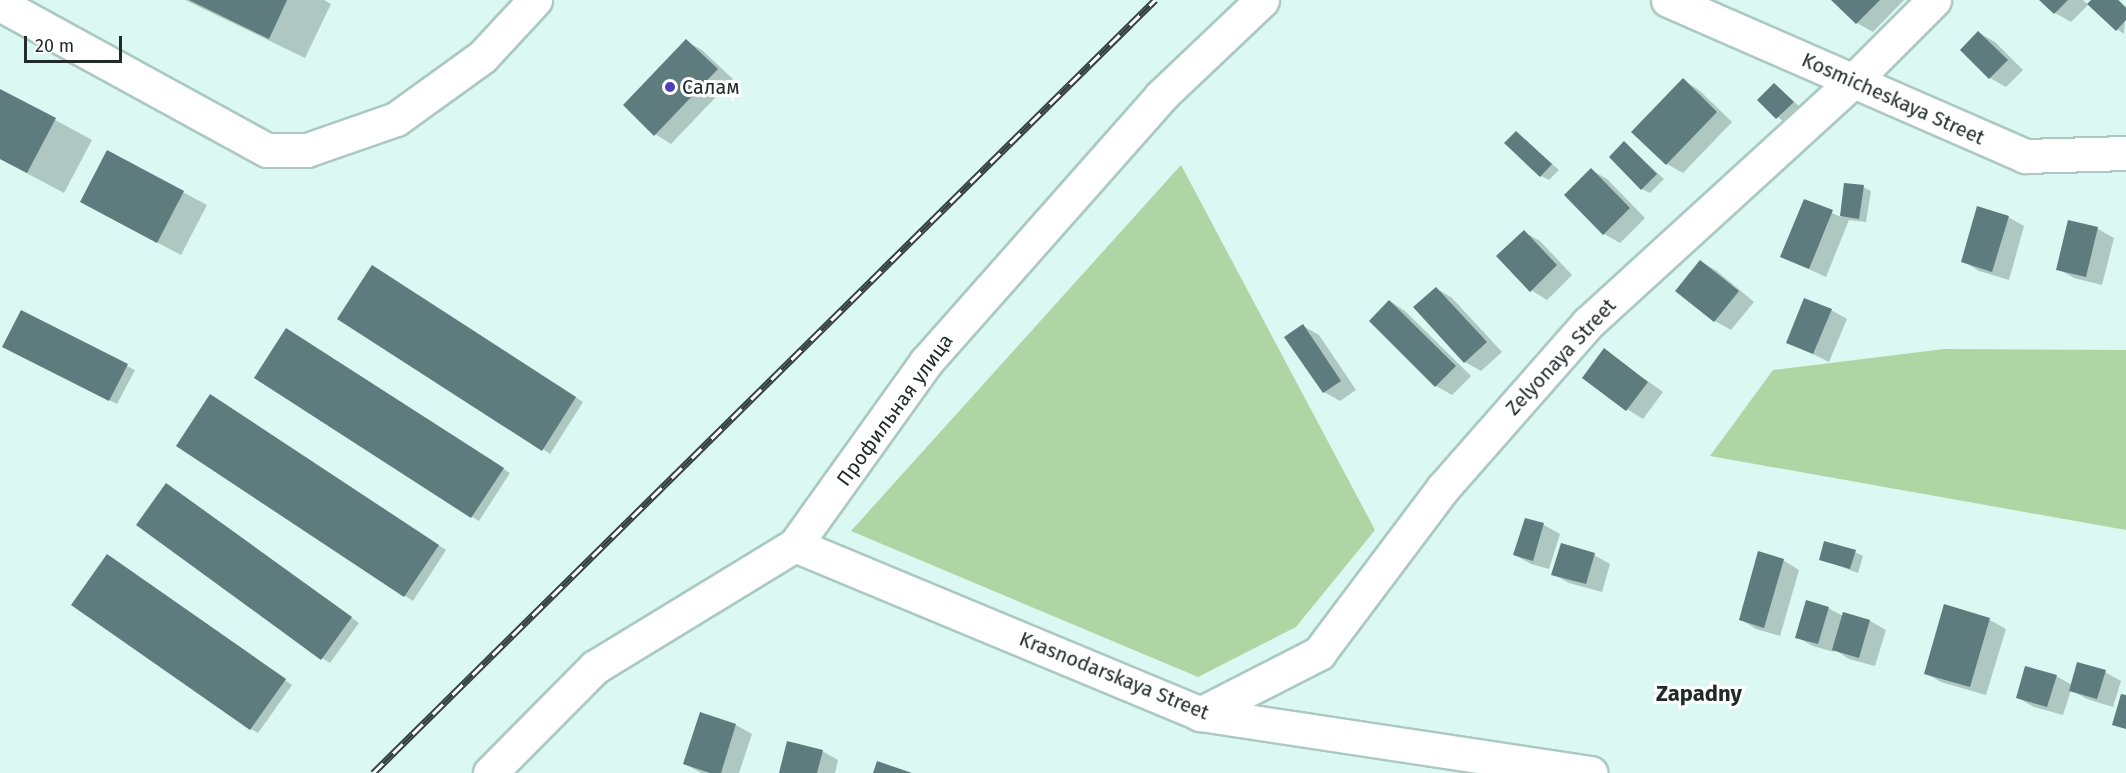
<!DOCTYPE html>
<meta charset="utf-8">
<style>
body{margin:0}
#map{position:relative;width:2126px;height:773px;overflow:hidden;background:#dbf9f2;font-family:"Fira Sans",sans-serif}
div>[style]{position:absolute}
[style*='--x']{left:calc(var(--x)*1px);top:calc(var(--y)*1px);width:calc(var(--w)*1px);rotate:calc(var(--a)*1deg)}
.green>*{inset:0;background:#b0d5a4}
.shadow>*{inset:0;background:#0003}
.building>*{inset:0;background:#5e7b7d}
.roads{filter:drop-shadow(2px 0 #abc9c2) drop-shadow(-2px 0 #abc9c2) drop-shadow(0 2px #abc9c2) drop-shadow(0 -2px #abc9c2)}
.minor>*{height:33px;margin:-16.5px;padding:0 16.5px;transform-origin:16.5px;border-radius:16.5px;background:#fff}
.rail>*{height:7px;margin-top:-3.5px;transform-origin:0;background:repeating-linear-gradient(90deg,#fff 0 14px,#364341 0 28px);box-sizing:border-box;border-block:2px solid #364341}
.dots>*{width:16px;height:16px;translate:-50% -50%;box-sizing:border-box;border:3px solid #fff;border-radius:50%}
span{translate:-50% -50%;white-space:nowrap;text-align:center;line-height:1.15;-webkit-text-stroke:6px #fff;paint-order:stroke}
.poi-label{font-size:20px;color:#212c2a}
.left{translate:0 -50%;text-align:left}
.street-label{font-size:20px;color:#212c2a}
.quarter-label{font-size:22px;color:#212c2a;font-weight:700}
.scale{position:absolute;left:24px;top:36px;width:98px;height:27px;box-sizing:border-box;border:3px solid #212c2a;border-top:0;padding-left:8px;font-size:18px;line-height:21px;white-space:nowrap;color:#212c2a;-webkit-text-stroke:4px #fff;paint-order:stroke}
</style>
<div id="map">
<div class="green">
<div style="clip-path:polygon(1181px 165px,1375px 530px,1296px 627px,1198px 677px,851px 531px)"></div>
<div style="clip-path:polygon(1944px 349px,2126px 350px,2126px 530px,1710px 456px,1773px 370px)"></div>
</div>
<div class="shadow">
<div style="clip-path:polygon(185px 0,324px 0,331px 4px,305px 58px)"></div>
<div style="clip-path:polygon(1834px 0,1904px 0,1873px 32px,1857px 23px)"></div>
<div style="clip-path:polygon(2041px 0,2083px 0,2088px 5px,2071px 22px,2055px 13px)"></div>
<div style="clip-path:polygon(2093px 0,2119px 0,2126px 7px,2124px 34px,2117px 29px)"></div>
<div style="clip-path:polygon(1979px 33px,1995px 42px,2023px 70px,2006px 87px,1990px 78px,1962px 50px)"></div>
<div style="clip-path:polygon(686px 41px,702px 50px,733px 79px,671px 144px,655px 134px)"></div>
<div style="clip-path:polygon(1683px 80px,1699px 90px,1732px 122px,1683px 173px,1667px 164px)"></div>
<div style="clip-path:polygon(1775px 84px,1800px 107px,1785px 123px,1759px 100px)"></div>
<div style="clip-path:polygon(0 90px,92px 140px,64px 193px,0 159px)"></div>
<div style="clip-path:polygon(1516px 133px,1559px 170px,1549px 180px,1541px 176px)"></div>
<div style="clip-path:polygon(1625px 143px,1664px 179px,1650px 193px,1642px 189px)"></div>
<div style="clip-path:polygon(108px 152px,207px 205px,181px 255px,105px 215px)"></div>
<div style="clip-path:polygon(1591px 170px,1607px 179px,1645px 218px,1620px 243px,1604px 234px,1566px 195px)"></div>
<div style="clip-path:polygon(1846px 185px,1863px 187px,1871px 191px,1866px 222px,1849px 220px,1826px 277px,1782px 257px,1805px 201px,1841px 217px)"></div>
<div style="clip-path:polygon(2008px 217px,2024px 226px,2009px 280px,1979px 271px,1963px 261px)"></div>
<div style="clip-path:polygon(2070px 222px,2098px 229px,2114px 238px,2102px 285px,2074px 278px,2058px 269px)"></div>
<div style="clip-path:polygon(1524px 232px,1540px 241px,1572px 275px,1547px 300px,1531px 290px)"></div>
<div style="clip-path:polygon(1701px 262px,1717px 271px,1754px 302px,1731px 330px,1715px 321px)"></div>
<div style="clip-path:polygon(380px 272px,583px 402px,550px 454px,543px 449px)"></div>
<div style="clip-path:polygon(1436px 288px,1452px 298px,1502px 352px,1481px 371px,1465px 362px,1415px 307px)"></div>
<div style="clip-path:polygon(1390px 301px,1405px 311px,1471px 376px,1452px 395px,1436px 386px)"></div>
<div style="clip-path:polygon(1831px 310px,1847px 319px,1829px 362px,1788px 342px)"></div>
<div style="clip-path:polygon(1303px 326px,1319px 335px,1356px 390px,1340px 401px,1324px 392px)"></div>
<div style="clip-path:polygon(294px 334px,510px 473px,479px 521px,472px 517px)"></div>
<div style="clip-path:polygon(12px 350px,127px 366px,135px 370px,117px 404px)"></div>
<div style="clip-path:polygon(1604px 350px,1663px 392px,1643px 419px,1627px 409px)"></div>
<div style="clip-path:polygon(219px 400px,446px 550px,413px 601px,178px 446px)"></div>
<div style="clip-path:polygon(174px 489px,359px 623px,330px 663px,322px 658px)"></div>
<div style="clip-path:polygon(1526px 520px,1544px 525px,1560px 534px,1549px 569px,1531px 564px,1515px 555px)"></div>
<div style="clip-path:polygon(1855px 552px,1863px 556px,1858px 573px,1821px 559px)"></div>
<div style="clip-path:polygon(1594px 555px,1610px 564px,1602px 592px,1569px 583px,1553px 574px)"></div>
<div style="clip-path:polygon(115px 560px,292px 685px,258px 733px,251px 729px)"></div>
<div style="clip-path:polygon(1783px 560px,1799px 570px,1780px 636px,1756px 629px,1740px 619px)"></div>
<div style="clip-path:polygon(1945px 606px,1990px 620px,2006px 629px,1986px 695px,1941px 682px,1925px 673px)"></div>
<div style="clip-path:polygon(1828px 608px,1843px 616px,1844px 614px,1870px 621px,1886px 630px,1875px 666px,1849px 659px,1835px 650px,1834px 652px,1813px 646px,1797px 637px)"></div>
<div style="clip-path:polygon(2105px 672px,2121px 681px,2113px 707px,2087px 699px,2071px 690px,2063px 715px,2034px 707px,2018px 698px,2056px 676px,2072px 685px)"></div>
<div style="clip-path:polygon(701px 714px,736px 725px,752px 734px,739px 773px,701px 773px,685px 764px)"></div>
<div style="clip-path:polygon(822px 751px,838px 760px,835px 773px,781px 773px)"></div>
</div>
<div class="building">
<div style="clip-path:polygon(189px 0,287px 0,269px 39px)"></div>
<div style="clip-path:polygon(1831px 0,1880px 0,1856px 24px)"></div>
<div style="clip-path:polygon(2039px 0,2068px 0,2054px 14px)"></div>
<div style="clip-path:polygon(2091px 0,2118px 0,2126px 8px,2126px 20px,2116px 31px,2087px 4px)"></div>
<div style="clip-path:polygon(1978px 31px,2008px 60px,1989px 79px,1960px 50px)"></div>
<div style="clip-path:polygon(686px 39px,718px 69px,654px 136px,623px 105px)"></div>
<div style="clip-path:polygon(1683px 78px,1717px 112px,1666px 165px,1631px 132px)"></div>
<div style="clip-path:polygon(1774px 83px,1794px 102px,1776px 119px,1757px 100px)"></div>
<div style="clip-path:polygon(0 89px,56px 118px,27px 173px,0 159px)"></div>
<div style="clip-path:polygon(1516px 131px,1552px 164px,1540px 177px,1504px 143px)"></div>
<div style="clip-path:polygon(1624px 141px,1657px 174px,1641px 190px,1609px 157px)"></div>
<div style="clip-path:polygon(107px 150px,184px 191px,157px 243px,80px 202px)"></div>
<div style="clip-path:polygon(1591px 168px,1630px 208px,1603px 235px,1564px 195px)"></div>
<div style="clip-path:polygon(1844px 183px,1864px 185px,1859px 219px,1840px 216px)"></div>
<div style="clip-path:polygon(1804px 199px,1833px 210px,1809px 269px,1780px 257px)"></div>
<div style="clip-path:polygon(1977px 206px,2009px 216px,1992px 272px,1961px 262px)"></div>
<div style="clip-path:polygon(2068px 220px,2098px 227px,2086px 277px,2056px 270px)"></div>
<div style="clip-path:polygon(1524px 230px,1557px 265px,1530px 292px,1496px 256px)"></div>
<div style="clip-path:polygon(1700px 260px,1739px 291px,1714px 322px,1675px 291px)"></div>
<div style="clip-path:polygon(372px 265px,576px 397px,542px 451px,337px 319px)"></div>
<div style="clip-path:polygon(1436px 287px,1487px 342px,1464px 363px,1413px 307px)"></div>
<div style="clip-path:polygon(1804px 298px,1832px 309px,1813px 354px,1786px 343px)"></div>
<div style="clip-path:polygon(1389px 300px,1456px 366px,1435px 387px,1369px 321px)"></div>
<div style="clip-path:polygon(21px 310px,128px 364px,109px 401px,2px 347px)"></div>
<div style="clip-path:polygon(1303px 324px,1341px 381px,1323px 393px,1284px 337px)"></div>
<div style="clip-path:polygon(286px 328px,504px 468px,471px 518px,254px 378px)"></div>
<div style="clip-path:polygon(1604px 348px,1648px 382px,1626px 411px,1582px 378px)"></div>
<div style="clip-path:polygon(210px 394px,439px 545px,404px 597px,176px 446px)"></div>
<div style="clip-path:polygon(166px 483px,352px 617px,321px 660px,136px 525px)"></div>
<div style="clip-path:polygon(1525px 518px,1544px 523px,1533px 561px,1513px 555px)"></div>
<div style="clip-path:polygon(1824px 541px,1856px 550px,1850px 569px,1819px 560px)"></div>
<div style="clip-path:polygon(1561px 543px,1595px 553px,1586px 584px,1551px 575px)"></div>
<div style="clip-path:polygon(1758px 551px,1784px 559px,1764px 628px,1739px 620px)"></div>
<div style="clip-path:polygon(107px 554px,286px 679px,250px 730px,71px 605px)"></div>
<div style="clip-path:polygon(1806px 600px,1829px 607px,1818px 644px,1795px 638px)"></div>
<div style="clip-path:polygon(1944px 604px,1990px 618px,1970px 687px,1924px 674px)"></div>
<div style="clip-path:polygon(1843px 612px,1870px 620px,1859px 658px,1832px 650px)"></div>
<div style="clip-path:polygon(2077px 662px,2106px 670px,2097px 699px,2069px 691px)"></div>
<div style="clip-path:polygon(2025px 666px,2057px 675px,2047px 707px,2016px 698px)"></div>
<div style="clip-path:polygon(2121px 694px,2126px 695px,2126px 729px,2112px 725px)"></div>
<div style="clip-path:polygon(700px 712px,736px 724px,721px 773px,710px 773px,683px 764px)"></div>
<div style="clip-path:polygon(787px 741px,823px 750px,817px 773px,779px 773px)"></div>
<div style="clip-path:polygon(877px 761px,912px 773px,873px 773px)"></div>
</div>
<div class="roads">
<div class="minor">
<div style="--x:1668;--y:0;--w:390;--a:23.6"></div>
<div style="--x:2025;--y:156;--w:101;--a:-1.7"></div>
<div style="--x:0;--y:4;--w:304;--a:28.7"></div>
<div style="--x:267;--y:150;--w:40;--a:0"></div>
<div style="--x:307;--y:150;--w:94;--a:-19.2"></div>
<div style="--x:396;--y:119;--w:106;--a:-35.8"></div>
<div style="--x:482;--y:57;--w:78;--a:-47.1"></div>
<div style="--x:795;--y:545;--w:439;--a:22.6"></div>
<div style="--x:1200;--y:714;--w:395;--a:8.6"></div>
<div style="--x:1200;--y:714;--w:134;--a:-27.1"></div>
<div style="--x:1319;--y:653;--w:206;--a:-53.1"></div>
<div style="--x:1443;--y:488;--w:220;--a:-48.7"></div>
<div style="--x:1588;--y:323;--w:357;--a:-42.4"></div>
<div style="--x:1852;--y:82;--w:116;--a:-45"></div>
<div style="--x:490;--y:773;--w:149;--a:-45.3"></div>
<div style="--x:595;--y:667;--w:234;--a:-31.4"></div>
<div style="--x:795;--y:545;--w:225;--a:-54.4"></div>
<div style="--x:926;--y:362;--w:355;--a:-48.5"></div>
<div style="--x:1161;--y:96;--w:139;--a:-43.5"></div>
</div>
</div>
<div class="rail">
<div style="--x:373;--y:773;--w:1100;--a:-44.67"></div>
</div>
<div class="dots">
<div style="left:670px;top:87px;background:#503eb6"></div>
</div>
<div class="poi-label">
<span class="left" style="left:682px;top:87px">Салам</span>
</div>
<div class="street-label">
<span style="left:1893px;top:99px;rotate:24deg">Kosmicheskaya Street</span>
<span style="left:1561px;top:357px;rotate:-47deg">Zelyonaya Street</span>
<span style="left:895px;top:410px;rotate:-54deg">Профильная улица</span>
<span style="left:1114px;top:676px;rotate:22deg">Krasnodarskaya Street</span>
</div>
<div class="quarter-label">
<span style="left:1699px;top:694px">Zapadny</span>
</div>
<div class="scale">20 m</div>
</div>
